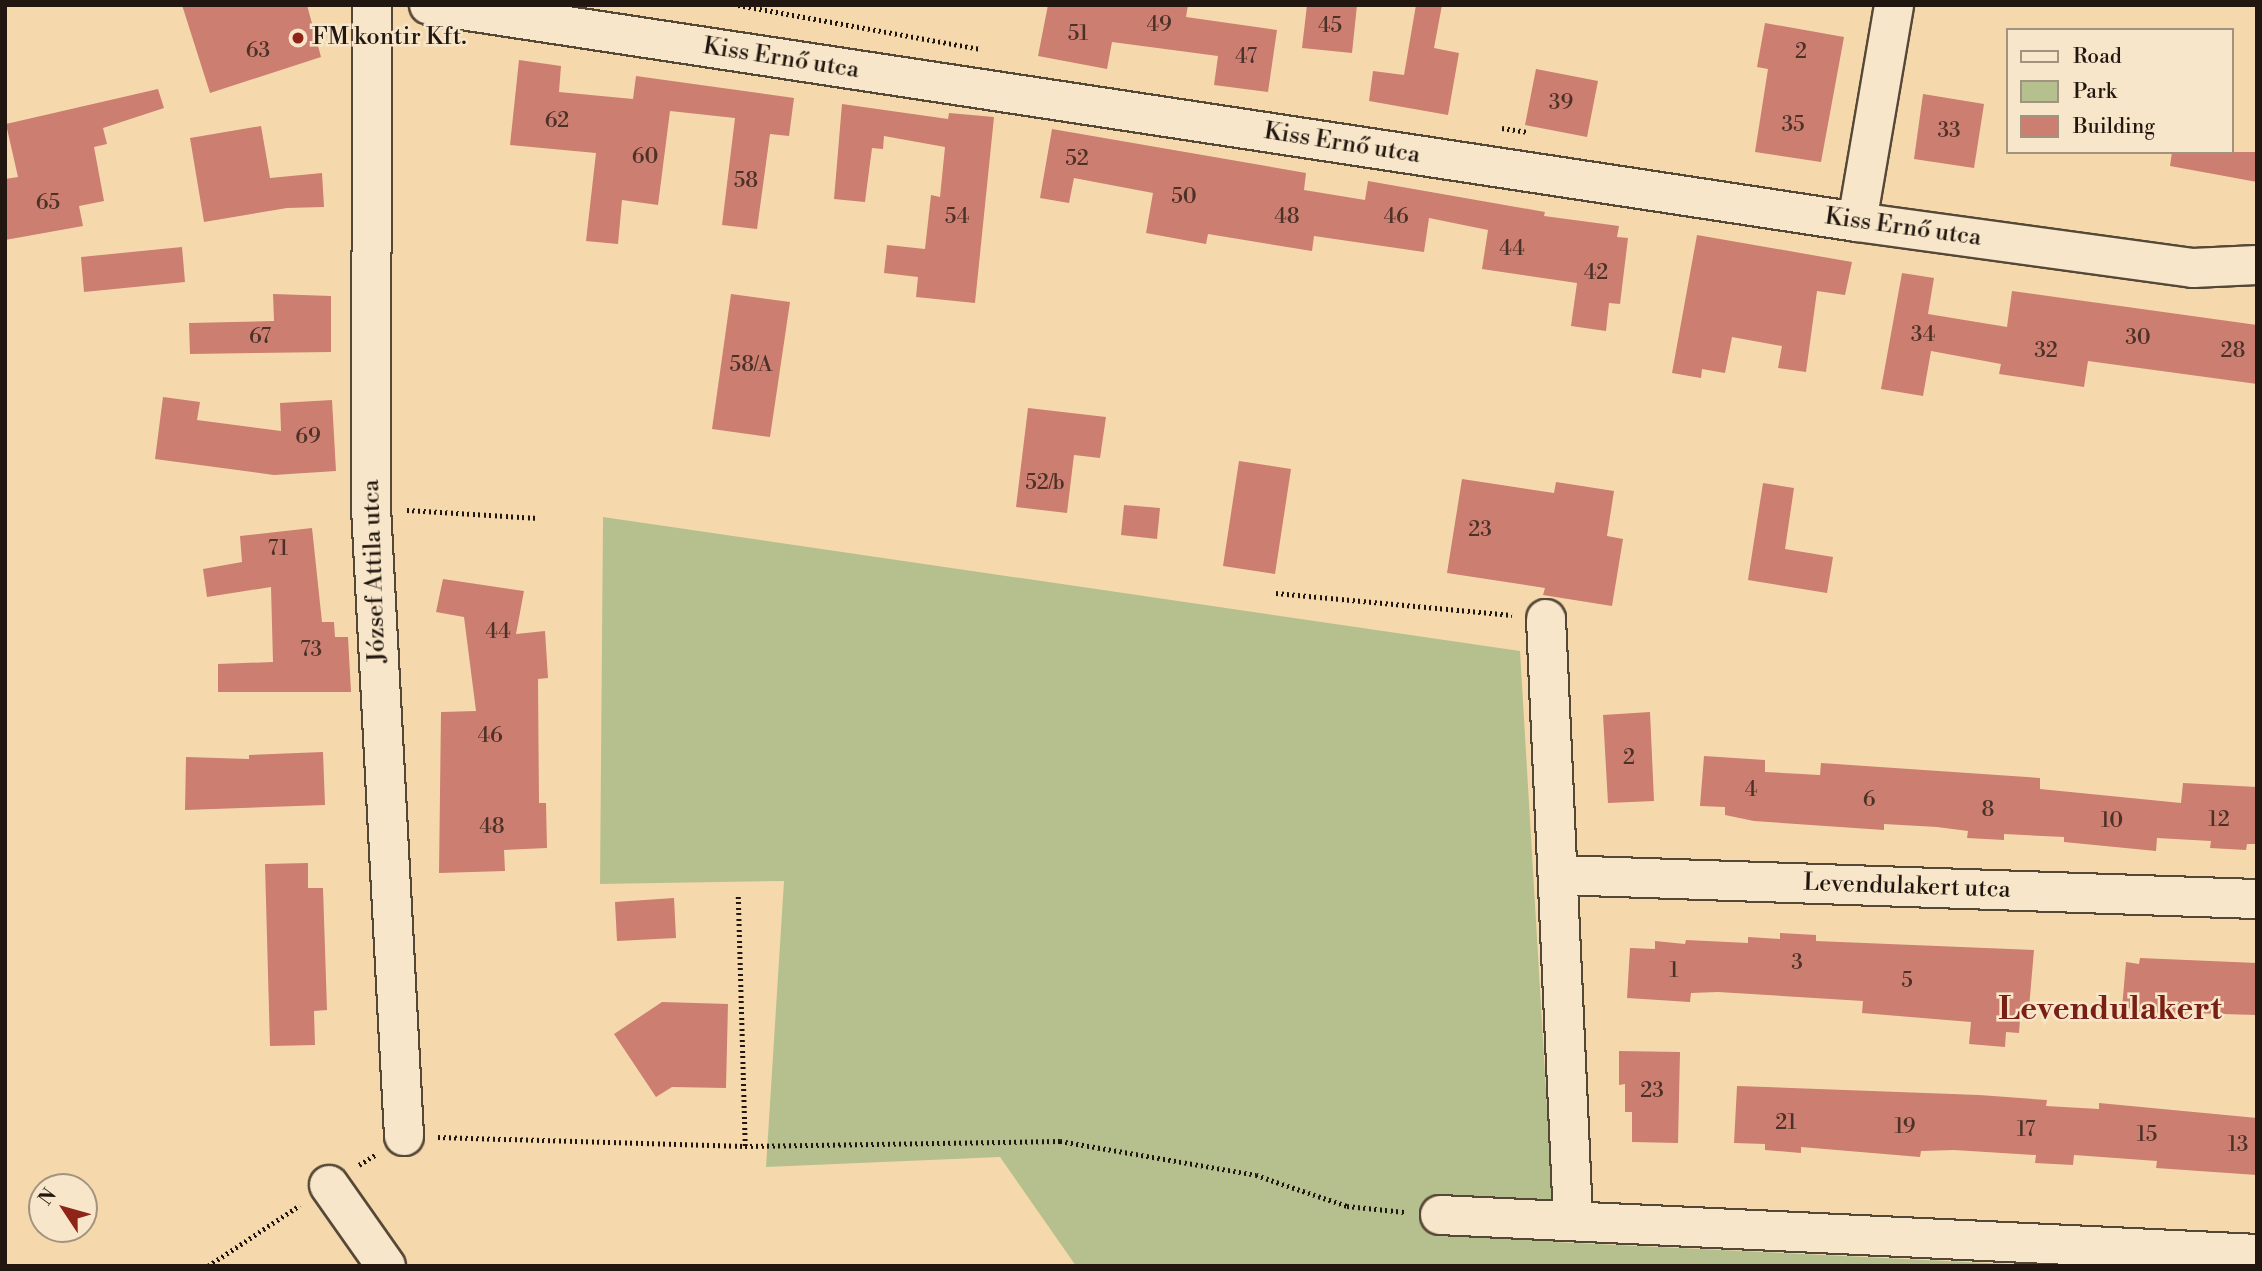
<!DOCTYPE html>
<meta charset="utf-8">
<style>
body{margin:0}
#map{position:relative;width:2262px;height:1271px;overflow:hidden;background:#f5d9ad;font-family:"Libre Bodoni",serif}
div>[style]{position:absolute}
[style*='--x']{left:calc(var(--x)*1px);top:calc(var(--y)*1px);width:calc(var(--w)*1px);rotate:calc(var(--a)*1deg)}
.green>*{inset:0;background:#b6c08e}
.building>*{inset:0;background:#cc7e70}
.path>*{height:4.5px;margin-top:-2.25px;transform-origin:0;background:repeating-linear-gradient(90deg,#211710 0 2px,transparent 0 5.5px)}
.roads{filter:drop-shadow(2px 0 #564837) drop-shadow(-2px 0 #564837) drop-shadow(0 2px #564837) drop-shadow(0 -2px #564837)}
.street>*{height:38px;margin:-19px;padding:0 19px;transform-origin:19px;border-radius:19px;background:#f8e6ca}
.dots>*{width:19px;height:19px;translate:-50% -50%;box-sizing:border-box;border:4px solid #f8e6ca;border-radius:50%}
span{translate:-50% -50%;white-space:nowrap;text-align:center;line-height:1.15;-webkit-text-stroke:5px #f8e6ca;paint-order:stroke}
.number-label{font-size:21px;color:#4c3128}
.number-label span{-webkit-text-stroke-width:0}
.poi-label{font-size:24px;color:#211710}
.left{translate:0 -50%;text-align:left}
.street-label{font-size:24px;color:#211710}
.district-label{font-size:32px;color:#7a1f14;font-weight:700}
.frame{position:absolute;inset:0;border:7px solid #211710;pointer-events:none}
.legend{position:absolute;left:2006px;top:28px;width:228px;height:126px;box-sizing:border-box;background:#f8e6ca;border:2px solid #a29380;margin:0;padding:9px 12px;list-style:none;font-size:21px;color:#211710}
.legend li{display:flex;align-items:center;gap:14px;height:35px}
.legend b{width:35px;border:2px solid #a29380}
.north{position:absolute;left:28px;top:1173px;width:70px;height:70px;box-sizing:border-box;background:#f8e6ca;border:2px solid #a29380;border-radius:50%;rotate:306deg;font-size:19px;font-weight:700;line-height:28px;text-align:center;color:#211710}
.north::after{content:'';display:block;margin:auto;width:24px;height:32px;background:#8f2418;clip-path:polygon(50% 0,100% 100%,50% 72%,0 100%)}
</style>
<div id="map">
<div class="green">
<div style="clip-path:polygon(603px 517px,1520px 651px,1555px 1242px,2052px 1266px,1076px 1266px,1000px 1157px,766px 1167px,784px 881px,600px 884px)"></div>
</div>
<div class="building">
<div style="clip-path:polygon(182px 5px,307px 5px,321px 57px,210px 93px)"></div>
<div style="clip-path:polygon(1048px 5px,1188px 5px,1186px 17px,1277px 30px,1268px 92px,1214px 85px,1218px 56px,1112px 42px,1107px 69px,1038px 56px)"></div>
<div style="clip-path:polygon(1307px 5px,1357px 5px,1352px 53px,1302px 48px)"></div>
<div style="clip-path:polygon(1416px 5px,1442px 5px,1434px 48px,1459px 53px,1448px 115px,1369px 101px,1373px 71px,1404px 75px)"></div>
<div style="clip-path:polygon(1765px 23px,1844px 37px,1821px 162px,1755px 152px,1768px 69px,1757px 67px)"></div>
<div style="clip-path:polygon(519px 60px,561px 66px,559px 92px,633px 99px,636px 76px,794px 98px,789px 136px,770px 134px,757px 229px,722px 225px,735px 118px,670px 111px,658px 205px,622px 200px,618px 244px,586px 241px,596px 153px,510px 145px)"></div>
<div style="clip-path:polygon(1536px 69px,1598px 81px,1587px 137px,1525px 125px)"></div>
<div style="clip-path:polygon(158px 89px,164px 108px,103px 128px,107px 144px,94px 147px,104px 201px,79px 206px,83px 226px,5px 240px,5px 179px,18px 177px,6px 124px)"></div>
<div style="clip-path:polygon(1923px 94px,1984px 104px,1974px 168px,1914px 159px)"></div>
<div style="clip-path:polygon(842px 104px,948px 119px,949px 113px,994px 117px,975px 303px,916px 297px,918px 277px,884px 273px,887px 245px,925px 249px,931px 195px,940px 197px,945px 147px,884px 136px,883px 149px,872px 148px,865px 202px,834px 199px)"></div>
<div style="clip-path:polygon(261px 126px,270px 178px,322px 173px,324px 207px,287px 208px,204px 222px,190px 138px)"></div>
<div style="clip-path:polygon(1052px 129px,1306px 173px,1304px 190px,1365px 200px,1368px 181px,1545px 212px,1544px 216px,1619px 226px,1617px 237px,1628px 238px,1620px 304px,1609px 303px,1606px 331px,1571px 326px,1577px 283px,1482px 269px,1488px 230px,1429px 218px,1424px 252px,1314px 236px,1312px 251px,1208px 234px,1206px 244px,1146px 233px,1153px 193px,1074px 178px,1069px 203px,1040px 198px)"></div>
<div style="clip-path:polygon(2172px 152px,2257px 152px,2257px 182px,2170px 166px)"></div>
<div style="clip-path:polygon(1697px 235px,1852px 262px,1845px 295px,1817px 291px,1806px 372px,1778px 368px,1782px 346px,1732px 337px,1725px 373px,1702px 369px,1701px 378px,1672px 373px)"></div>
<div style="clip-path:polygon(182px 247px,185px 282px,84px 292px,81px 257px)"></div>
<div style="clip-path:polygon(1902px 273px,1934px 278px,1928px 314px,2007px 327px,2012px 291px,2257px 325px,2257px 384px,2088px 361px,2084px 387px,1999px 374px,2001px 364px,1931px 351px,1923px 396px,1881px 389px)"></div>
<div style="clip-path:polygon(273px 294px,331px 296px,331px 352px,190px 354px,189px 323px,274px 321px)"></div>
<div style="clip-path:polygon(731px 294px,790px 302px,770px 437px,712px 429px)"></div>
<div style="clip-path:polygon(163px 397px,200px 402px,197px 420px,281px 431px,280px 403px,332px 400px,336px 471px,274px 475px,155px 459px)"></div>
<div style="clip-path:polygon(1028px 408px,1106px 417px,1100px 458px,1074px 455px,1067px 513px,1016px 507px)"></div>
<div style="clip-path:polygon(1239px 461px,1291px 469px,1275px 574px,1223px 566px)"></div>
<div style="clip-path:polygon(1462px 479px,1554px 493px,1556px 482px,1614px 491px,1607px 536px,1623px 539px,1612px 606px,1543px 595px,1545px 588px,1447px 573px)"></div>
<div style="clip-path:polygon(1763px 483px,1794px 488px,1785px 549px,1833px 557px,1827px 593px,1748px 580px)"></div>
<div style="clip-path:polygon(1124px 505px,1160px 508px,1157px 539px,1121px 535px)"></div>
<div style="clip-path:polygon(312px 528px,322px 622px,334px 622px,335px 637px,348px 637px,351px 692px,218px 692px,218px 664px,273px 662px,271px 587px,207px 597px,203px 569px,242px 562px,240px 536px)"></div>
<div style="clip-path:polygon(443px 579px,524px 591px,516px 634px,545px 631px,548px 678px,538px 679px,539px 803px,546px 803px,547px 848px,504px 850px,505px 871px,439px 873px,441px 712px,476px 711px,464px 617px,436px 612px)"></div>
<div style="clip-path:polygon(1650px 712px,1654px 801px,1608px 803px,1603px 715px)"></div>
<div style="clip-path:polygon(323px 752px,325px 805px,185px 810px,186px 757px,249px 759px,249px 755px)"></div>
<div style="clip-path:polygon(1704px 756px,1765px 760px,1765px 772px,1820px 775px,1821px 763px,2040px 778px,2040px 789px,2181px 803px,2183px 783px,2257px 787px,2257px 844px,2247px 844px,2246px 850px,2210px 848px,2211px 841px,2157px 838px,2156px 851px,2064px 842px,2064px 837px,2004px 834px,2004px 840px,1967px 838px,1968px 831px,1937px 827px,1884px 824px,1884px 830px,1754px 821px,1725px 815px,1725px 807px,1700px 806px)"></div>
<div style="clip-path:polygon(308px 863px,308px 888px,323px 888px,327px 1010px,314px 1011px,315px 1045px,270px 1046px,265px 864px)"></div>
<div style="clip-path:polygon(674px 898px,676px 938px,617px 941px,615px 902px)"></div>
<div style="clip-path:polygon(1780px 933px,1816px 935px,1816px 941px,2034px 950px,2029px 1008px,2021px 1007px,2019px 1033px,2006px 1032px,2005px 1047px,1969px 1044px,1971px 1022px,1862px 1013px,1863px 1001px,1718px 992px,1691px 993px,1690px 1002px,1627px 998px,1630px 948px,1655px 949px,1655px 941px,1685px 944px,1686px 940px,1748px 943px,1748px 937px,1780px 939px)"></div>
<div style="clip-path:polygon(2140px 958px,2257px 963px,2257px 1015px,2186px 1013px,2185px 1021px,2137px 1018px,2138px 1009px,2122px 1008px,2126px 962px,2139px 964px)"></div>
<div style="clip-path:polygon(662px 1002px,728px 1004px,726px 1088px,672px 1087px,656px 1097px,614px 1034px)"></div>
<div style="clip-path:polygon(1619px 1051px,1680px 1052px,1678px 1143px,1632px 1142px,1632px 1112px,1625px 1112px,1625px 1084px,1619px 1085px)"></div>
<div style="clip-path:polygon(1737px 1086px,1979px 1095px,2047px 1100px,2046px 1106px,2099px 1109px,2099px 1103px,2257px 1118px,2257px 1175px,2156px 1168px,2157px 1161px,2074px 1155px,2073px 1165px,2035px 1163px,2036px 1155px,1954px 1150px,1921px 1151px,1920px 1157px,1801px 1147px,1801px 1153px,1765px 1150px,1765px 1144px,1734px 1143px)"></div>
</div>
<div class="path">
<div style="--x:738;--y:5;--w:247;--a:10.3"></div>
<div style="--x:1502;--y:128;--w:26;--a:9"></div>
<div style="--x:407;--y:510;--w:132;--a:3.5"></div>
<div style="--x:1276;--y:593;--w:237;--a:5.3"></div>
<div style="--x:438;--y:1137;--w:307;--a:1.7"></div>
<div style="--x:745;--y:1146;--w:252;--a:-91.6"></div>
<div style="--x:745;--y:1146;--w:315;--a:-0.9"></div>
<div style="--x:1060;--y:1141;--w:199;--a:9.8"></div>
<div style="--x:1256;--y:1175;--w:96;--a:18.8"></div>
<div style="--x:1347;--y:1206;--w:58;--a:5.9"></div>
<div style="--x:359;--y:1165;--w:19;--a:-32"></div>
<div style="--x:208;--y:1266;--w:110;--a:-33.5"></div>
</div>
<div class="roads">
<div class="street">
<div style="--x:372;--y:5;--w:503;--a:90.11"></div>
<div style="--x:371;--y:508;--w:629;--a:86.99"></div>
<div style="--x:429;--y:5;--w:1444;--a:8.64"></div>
<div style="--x:1857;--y:222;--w:339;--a:7.8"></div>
<div style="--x:2193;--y:268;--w:64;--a:-2.7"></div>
<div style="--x:1857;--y:222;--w:220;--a:-80.3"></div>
<div style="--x:1546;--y:619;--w:600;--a:87.42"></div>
<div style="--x:1558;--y:875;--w:699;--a:1.97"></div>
<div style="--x:329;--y:1185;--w:99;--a:54.9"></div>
<div style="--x:1440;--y:1215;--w:818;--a:2.73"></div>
</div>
</div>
<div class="dots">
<div style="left:298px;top:38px;background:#8f2418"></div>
</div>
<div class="number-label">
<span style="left:1159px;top:25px">49</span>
<span style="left:1330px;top:26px">45</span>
<span style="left:1078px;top:34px">51</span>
<span style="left:258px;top:51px">63</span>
<span style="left:1801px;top:52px">2</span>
<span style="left:1246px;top:57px">47</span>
<span style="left:1561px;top:103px">39</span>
<span style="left:557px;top:121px">62</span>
<span style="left:1793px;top:125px">35</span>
<span style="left:1949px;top:131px">33</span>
<span style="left:645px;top:157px">60</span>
<span style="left:1077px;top:159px">52</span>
<span style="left:746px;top:181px">58</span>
<span style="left:1184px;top:197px">50</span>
<span style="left:48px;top:203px">65</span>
<span style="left:957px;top:217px">54</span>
<span style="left:1287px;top:217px">48</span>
<span style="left:1396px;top:217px">46</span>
<span style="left:1512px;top:249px">44</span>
<span style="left:1596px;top:273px">42</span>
<span style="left:1923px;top:335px">34</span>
<span style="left:260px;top:337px">67</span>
<span style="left:2138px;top:338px">30</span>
<span style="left:2046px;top:351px">32</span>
<span style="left:2233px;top:351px">28</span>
<span style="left:751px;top:365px">58/A</span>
<span style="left:308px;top:437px">69</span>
<span style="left:1045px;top:483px">52/b</span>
<span style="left:1480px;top:530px">23</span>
<span style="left:278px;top:549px">71</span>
<span style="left:498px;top:632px">44</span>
<span style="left:311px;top:650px">73</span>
<span style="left:490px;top:736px">46</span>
<span style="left:1629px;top:758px">2</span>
<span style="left:1751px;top:790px">4</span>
<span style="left:1869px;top:800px">6</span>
<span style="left:1988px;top:810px">8</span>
<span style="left:2219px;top:820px">12</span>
<span style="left:2112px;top:821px">10</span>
<span style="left:492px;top:827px">48</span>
<span style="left:1797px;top:963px">3</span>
<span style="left:1674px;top:971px">1</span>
<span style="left:1907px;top:981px">5</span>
<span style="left:1652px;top:1091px">23</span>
<span style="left:1786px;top:1123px">21</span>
<span style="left:1905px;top:1127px">19</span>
<span style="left:2026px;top:1130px">17</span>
<span style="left:2147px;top:1135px">15</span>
<span style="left:2238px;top:1145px">13</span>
</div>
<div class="poi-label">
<span class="left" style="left:312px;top:38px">FM kontir Kft.</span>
</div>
<div class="street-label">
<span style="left:781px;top:59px;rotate:9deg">Kiss Ernő utca</span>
<span style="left:1342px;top:144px;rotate:9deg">Kiss Ernő utca</span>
<span style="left:1903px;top:228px;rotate:8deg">Kiss Ernő utca</span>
<span style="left:375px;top:571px;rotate:-92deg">József Attila utca</span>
<span style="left:1907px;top:887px;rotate:2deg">Levendulakert utca</span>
</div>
<div class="district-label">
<span style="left:2110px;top:1009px">Levendulakert</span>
</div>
<div class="frame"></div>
<ul class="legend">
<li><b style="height:9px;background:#f8e6ca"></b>Road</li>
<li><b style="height:19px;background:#b6c08e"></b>Park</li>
<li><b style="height:19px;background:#cc7e70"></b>Building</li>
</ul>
<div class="north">N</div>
</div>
